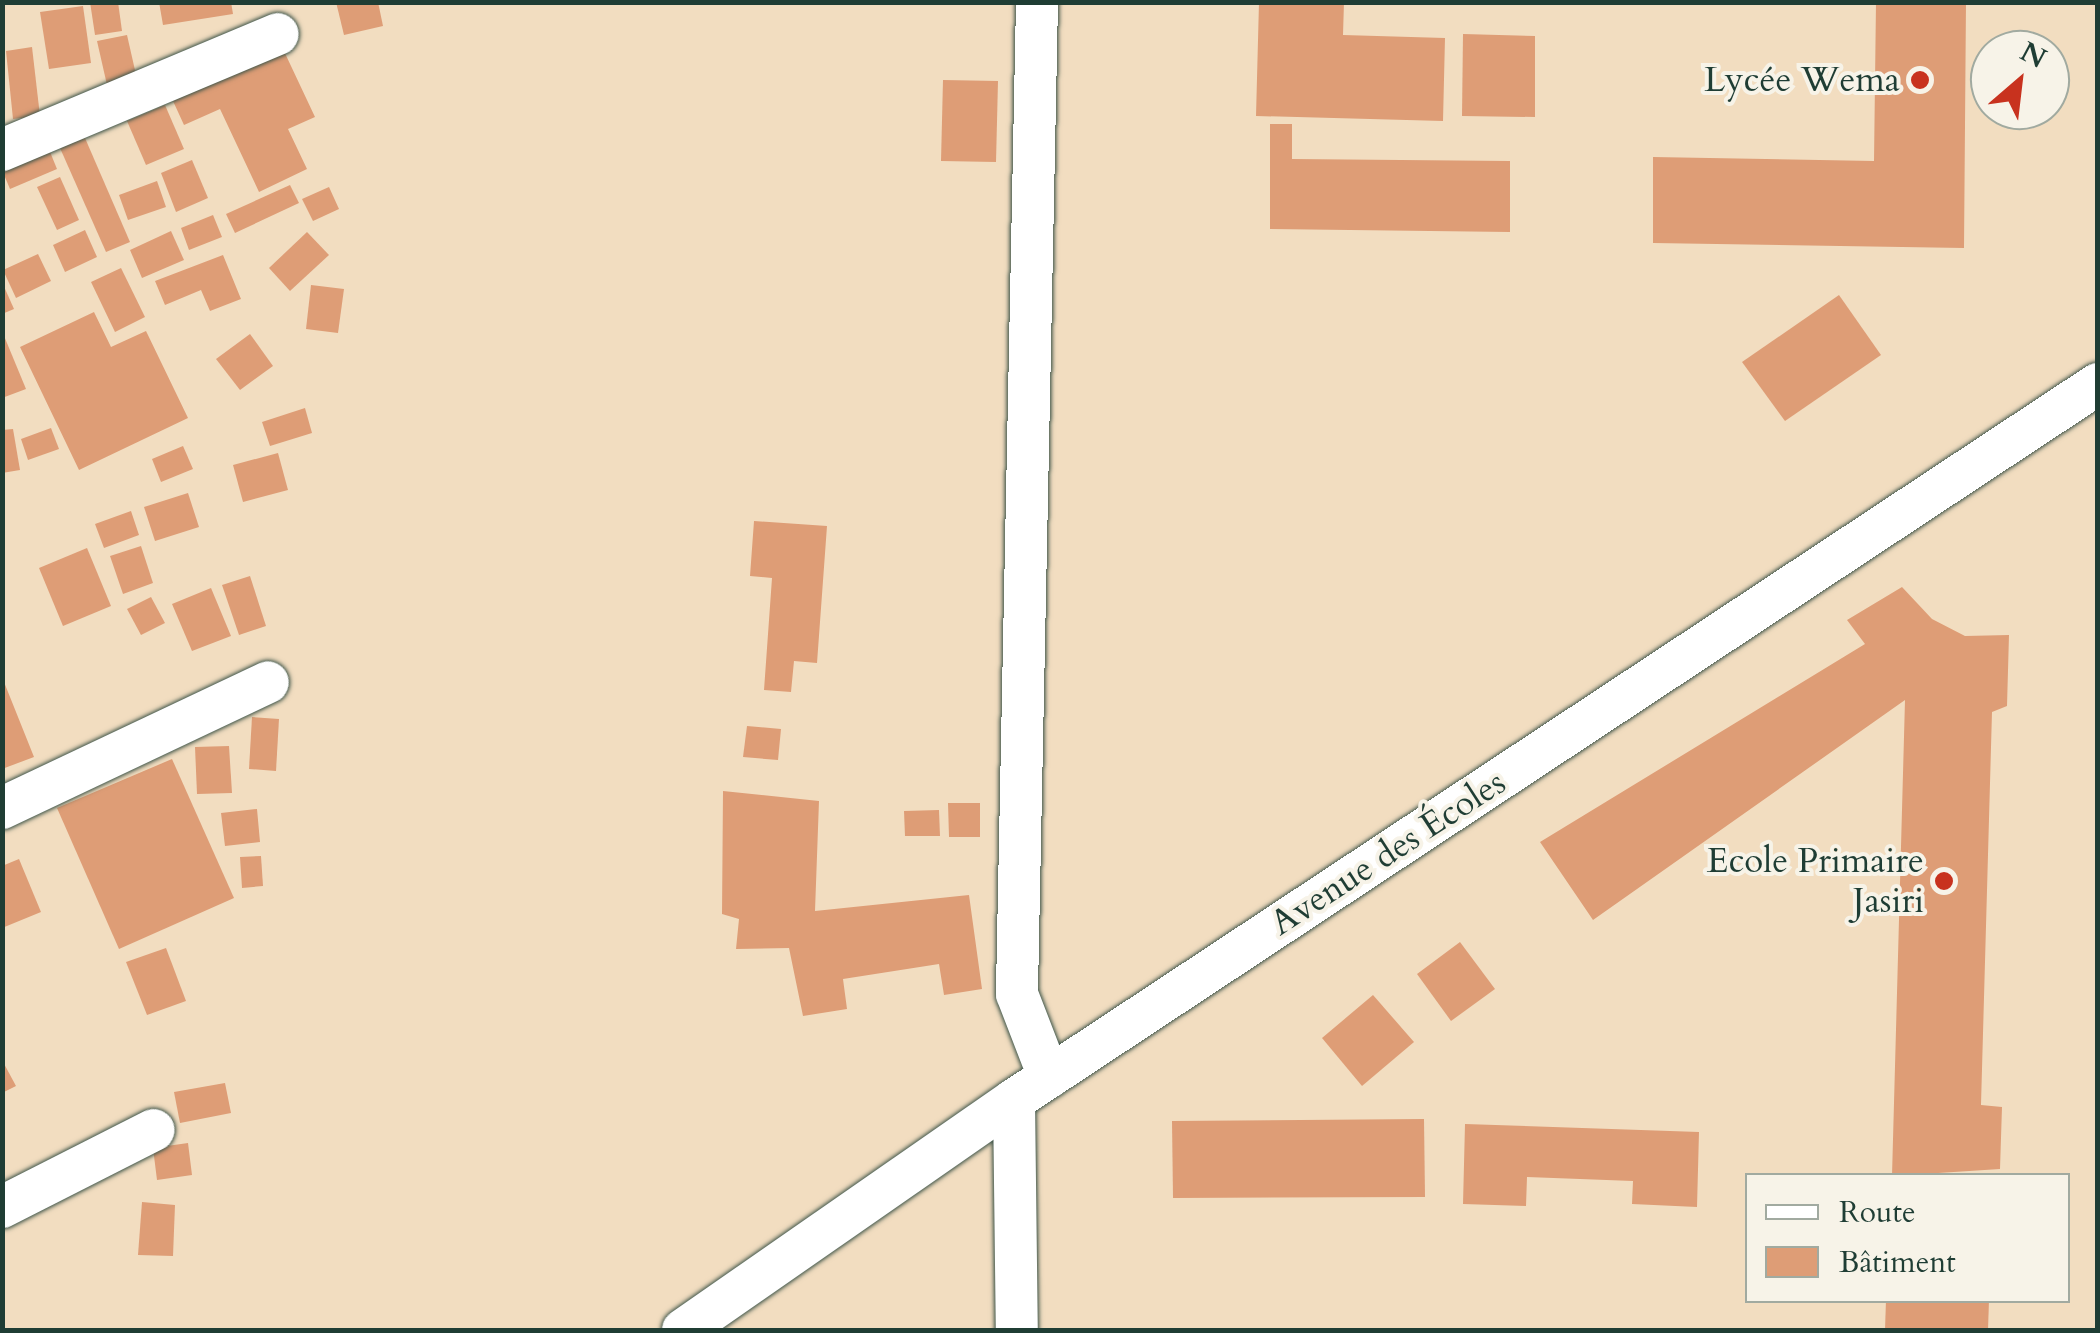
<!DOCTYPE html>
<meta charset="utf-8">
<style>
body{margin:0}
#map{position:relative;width:2100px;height:1333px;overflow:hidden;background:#f2ddc0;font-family:Cardo,serif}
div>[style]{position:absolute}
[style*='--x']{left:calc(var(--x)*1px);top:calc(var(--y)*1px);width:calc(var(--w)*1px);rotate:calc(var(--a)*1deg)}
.building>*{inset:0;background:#de9d76}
.roads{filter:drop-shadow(0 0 2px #3f5549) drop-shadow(0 0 2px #3f5549)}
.minor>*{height:42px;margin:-21px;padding:0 21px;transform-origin:21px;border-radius:21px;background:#fff}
.dots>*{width:28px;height:28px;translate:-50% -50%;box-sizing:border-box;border:5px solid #f7f3e8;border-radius:50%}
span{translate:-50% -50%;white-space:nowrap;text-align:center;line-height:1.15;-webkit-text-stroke:8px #f7f3e8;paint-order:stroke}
.poi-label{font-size:35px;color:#1f3d34}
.right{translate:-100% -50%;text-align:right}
.street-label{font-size:35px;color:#1f3d34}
.frame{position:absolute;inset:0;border:5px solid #1f3d34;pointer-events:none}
.legend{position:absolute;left:1745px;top:1173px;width:325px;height:130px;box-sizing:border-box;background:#f7f3e8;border:2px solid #a1aaa0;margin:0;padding:12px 18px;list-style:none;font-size:30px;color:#1f3d34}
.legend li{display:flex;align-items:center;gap:20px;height:50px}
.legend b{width:50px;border:2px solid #a1aaa0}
.north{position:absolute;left:1970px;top:30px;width:100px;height:100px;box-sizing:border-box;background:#f7f3e8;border:2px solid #a1aaa0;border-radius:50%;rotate:28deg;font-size:28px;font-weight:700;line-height:40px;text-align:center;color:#1f3d34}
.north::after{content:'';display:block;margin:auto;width:35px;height:45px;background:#c8321e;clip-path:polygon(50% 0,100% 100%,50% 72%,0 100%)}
</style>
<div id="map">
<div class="building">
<div style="clip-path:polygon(90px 2px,118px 2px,122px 31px,95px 35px)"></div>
<div style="clip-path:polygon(159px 2px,231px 2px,233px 14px,163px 25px)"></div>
<div style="clip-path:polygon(336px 2px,378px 2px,383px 26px,344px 35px)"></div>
<div style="clip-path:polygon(1259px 2px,1344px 2px,1343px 35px,1445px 38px,1443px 121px,1256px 116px)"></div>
<div style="clip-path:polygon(1876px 2px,1966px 2px,1964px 248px,1653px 243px,1653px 157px,1874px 161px)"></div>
<div style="clip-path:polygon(83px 6px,91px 63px,49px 69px,40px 12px)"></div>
<div style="clip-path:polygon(1463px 34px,1535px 36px,1535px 117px,1462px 116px)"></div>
<div style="clip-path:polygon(127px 35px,137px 79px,107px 85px,97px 41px)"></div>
<div style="clip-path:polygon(32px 47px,40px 116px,13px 119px,6px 51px)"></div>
<div style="clip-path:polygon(283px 49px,315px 117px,288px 129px,307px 169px,259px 192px,220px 109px,184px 125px,173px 101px)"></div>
<div style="clip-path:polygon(943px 80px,998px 81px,996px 162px,941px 161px)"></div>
<div style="clip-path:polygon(165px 105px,184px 149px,146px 165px,127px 121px)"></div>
<div style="clip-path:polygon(1270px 124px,1292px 124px,1292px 159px,1510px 161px,1510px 232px,1270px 229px)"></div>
<div style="clip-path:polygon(85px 138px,130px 242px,106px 252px,60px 148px)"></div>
<div style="clip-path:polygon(46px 142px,57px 169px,10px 189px,2px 170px)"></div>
<div style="clip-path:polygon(192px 160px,208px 198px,176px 212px,161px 173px)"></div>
<div style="clip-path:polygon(60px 177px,79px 220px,57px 230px,37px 187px)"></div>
<div style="clip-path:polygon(157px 181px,166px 207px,128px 220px,119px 195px)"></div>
<div style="clip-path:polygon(290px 185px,299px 203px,235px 233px,226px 214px)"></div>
<div style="clip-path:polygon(329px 187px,339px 209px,313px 221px,302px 199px)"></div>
<div style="clip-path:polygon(213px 215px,222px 237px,189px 250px,181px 228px)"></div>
<div style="clip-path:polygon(85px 230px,97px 257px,65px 272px,53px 245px)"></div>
<div style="clip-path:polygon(171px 231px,184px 260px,142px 278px,130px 250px)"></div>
<div style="clip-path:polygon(307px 232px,329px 255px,290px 291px,269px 268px)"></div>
<div style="clip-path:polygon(38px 254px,51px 281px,16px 298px,3px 270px)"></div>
<div style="clip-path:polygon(223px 255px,241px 299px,210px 311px,201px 290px,165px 305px,155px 281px)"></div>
<div style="clip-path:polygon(121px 268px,145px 317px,115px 332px,91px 282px)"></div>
<div style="clip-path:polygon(2px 282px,14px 309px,2px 314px)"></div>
<div style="clip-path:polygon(311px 285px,344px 289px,338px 333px,306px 329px)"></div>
<div style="clip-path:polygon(1839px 295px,1881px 355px,1785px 421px,1742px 362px)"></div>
<div style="clip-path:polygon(94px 312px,111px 347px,146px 331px,188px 418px,79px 470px,20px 347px)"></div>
<div style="clip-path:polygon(2px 331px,26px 389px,2px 398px)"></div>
<div style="clip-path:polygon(250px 334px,273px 366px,240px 390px,216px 359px)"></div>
<div style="clip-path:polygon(305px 408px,312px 433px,270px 446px,262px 422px)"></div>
<div style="clip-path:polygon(51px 428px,59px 449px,28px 460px,21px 439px)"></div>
<div style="clip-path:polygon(13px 429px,20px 470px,2px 473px,2px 430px)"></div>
<div style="clip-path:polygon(183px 446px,193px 469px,161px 482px,152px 459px)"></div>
<div style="clip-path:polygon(278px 453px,288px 490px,243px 502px,233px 465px)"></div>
<div style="clip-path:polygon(188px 493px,199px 527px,155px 541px,144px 507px)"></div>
<div style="clip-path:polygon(131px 511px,139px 535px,104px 548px,95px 524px)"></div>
<div style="clip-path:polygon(754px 521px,827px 526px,817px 663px,794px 661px,791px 692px,764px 690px,772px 578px,750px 576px)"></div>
<div style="clip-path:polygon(141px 546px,153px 583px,123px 594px,110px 556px)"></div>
<div style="clip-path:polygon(87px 548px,111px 606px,63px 626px,39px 568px)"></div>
<div style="clip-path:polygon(250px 576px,266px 626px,239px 635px,222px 585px)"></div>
<div style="clip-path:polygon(1902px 587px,1932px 619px,1965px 636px,2009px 635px,2007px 706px,1992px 712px,1981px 1105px,2002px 1107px,2000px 1169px,1892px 1176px,1905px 700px,1593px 920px,1540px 842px,1865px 644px,1847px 620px)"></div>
<div style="clip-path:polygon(211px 588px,231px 636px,192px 651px,172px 604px)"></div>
<div style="clip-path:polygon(151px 597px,165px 623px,141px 635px,127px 609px)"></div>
<div style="clip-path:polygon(2px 677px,34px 757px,2px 769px)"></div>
<div style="clip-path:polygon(252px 717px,279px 719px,276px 771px,249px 769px)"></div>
<div style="clip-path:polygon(747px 726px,781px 729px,778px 760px,743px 757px)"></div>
<div style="clip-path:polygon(229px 746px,232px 793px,197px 794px,195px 747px)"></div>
<div style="clip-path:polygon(172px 759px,234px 898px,119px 949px,57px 808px)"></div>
<div style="clip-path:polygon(723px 791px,819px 801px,815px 911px,969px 895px,982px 989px,944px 995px,939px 964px,843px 979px,847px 1009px,803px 1016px,789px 948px,736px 949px,739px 919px,722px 914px)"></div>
<div style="clip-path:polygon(948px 803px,980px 803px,980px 837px,949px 837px)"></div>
<div style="clip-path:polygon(257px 809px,260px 842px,225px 846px,221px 813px)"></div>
<div style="clip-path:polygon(939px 810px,940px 836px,905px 836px,904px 811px)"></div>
<div style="clip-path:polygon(261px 856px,263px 886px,242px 888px,240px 857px)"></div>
<div style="clip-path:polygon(19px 859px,41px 912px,2px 928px,2px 866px)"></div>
<div style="clip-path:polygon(1460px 942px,1495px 989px,1451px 1021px,1417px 974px)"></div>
<div style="clip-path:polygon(166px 948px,186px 1001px,147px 1015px,126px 962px)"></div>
<div style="clip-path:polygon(1373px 995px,1414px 1042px,1362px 1086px,1322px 1038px)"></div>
<div style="clip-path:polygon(2px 1060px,16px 1086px,2px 1093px)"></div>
<div style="clip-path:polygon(225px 1083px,231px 1113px,180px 1123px,174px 1092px)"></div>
<div style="clip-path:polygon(1424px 1119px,1425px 1197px,1173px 1198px,1172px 1121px)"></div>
<div style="clip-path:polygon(1465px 1124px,1699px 1132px,1697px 1207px,1632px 1204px,1633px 1181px,1527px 1177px,1526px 1206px,1463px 1204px)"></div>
<div style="clip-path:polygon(188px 1143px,192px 1175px,157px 1180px,153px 1148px)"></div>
<div style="clip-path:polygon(142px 1202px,175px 1205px,173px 1256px,138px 1255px)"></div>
<div style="clip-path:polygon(1886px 1300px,1989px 1300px,1988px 1330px,1885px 1330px)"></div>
</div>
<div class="roads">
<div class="minor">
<div style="--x:1037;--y:2;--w:992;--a:91.16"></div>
<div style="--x:1017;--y:994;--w:89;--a:68.9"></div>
<div style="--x:2;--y:150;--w:299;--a:-22.8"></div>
<div style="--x:2;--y:808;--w:294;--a:-25.3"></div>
<div style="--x:1014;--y:1100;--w:230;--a:89.3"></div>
<div style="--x:2;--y:1207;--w:170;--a:-26.9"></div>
<div style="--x:683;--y:1330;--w:403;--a:-34.8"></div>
<div style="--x:1014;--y:1100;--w:1299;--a:-33.45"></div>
</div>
</div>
<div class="dots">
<div style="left:1920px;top:80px;background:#c8321e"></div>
<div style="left:1944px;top:881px;background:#c8321e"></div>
</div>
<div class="poi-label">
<span class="right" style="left:1900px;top:80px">Lycée Wema</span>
<span class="right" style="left:1924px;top:881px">Ecole Primaire<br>Jasiri</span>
</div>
<div class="street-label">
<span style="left:1388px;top:853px;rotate:-33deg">Avenue des Écoles</span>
</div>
<div class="frame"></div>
<ul class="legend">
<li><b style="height:12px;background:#fff"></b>Route</li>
<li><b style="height:28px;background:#de9d76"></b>Bâtiment</li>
</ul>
<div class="north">N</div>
</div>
